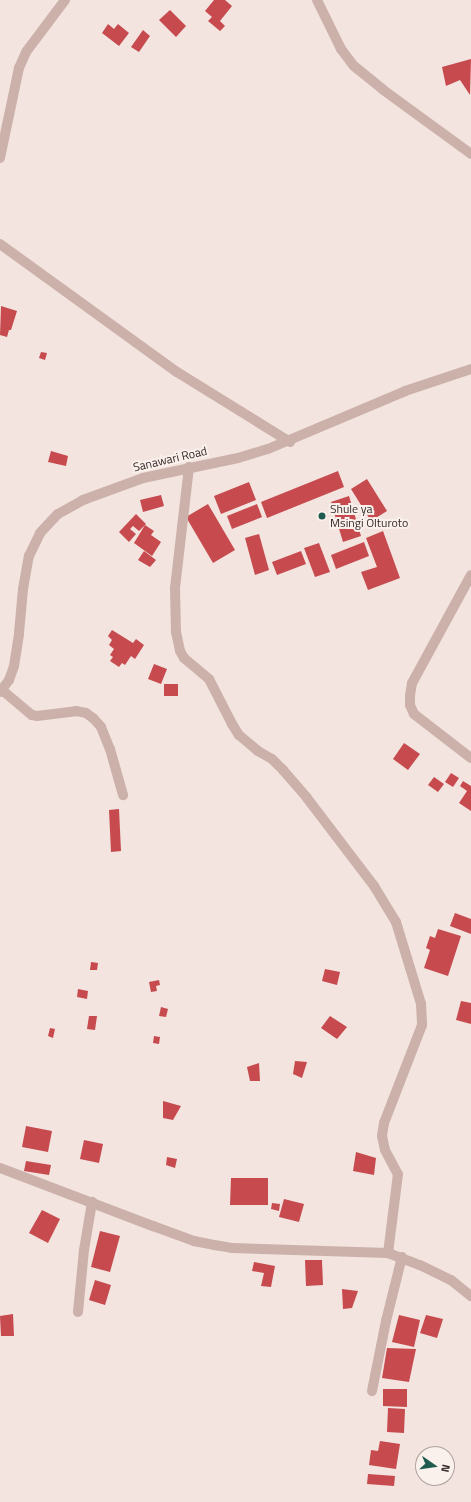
<!DOCTYPE html>
<style>
body{margin:0}
#map{position:relative;width:471px;height:1502px;overflow:hidden;background:#f3e4df;font-family:"Titillium Web",sans-serif}
div>[style]{position:absolute}
[style*='--x']{left:calc(var(--x)*1px);top:calc(var(--y)*1px);width:calc(var(--w)*1px);rotate:calc(var(--a)*1deg)}
.building>*{inset:0;background:#c64a4e}
.minor>*{height:10px;margin:-5px;padding:0 5px;transform-origin:5px;border-radius:5px;background:#ccb1ab}
.dots>*{width:11px;height:11px;translate:-50% -50%;box-sizing:border-box;border:2px solid #faf0ec;border-radius:50%}
span{translate:-50% -50%;white-space:nowrap;text-align:center;line-height:1.15;-webkit-text-stroke:4px #faf0ec;paint-order:stroke}
.street-label{font-size:12px;color:#392b2a}
.poi-label{font-size:12px;color:#392b2a}
.left{translate:0 -50%;text-align:left}
.north{position:absolute;left:415px;top:1446px;width:40px;height:40px;box-sizing:border-box;background:#faf0ec;border:1px solid #ada19e;border-radius:50%;rotate:103deg;font-size:11px;font-weight:700;line-height:16px;text-align:center;color:#392b2a}
.north::after{content:'';display:block;margin:auto;width:14px;height:18px;background:#1f5c4f;clip-path:polygon(50% 0,100% 100%,50% 72%,0 100%)}
</style>
<div id="map">
<div class="building">
<div style="clip-path:polygon(214px 0,225px 0,232px 6px,220px 21px,225px 26px,220px 31px,208px 21px,212px 17px,205px 11px)"></div>
<div style="clip-path:polygon(170px 10px,186px 26px,176px 37px,159px 20px)"></div>
<div style="clip-path:polygon(108px 24px,114px 29px,118px 24px,129px 33px,119px 46px,102px 33px)"></div>
<div style="clip-path:polygon(143px 30px,150px 36px,139px 52px,131px 47px)"></div>
<div style="clip-path:polygon(471px 59px,470px 95px,460px 80px,446px 86px,442px 67px)"></div>
<div style="clip-path:polygon(1px 306px,17px 311px,11px 330px,9px 330px,7px 337px,0 335px)"></div>
<div style="clip-path:polygon(41px 352px,47px 353px,45px 360px,39px 358px)"></div>
<div style="clip-path:polygon(51px 451px,68px 456px,66px 466px,48px 462px)"></div>
<div style="clip-path:polygon(338px 471px,344px 487px,267px 518px,261px 502px)"></div>
<div style="clip-path:polygon(367px 479px,387px 511px,371px 521px,351px 489px)"></div>
<div style="clip-path:polygon(249px 482px,256px 500px,221px 514px,214px 496px)"></div>
<div style="clip-path:polygon(161px 495px,164px 506px,143px 512px,140px 500px)"></div>
<div style="clip-path:polygon(349px 496px,361px 536px,343px 542px,331px 502px)"></div>
<div style="clip-path:polygon(208px 504px,235px 550px,213px 563px,186px 517px)"></div>
<div style="clip-path:polygon(257px 504px,262px 517px,232px 529px,227px 516px)"></div>
<div style="clip-path:polygon(136px 514px,146px 524px,139px 531px,133px 526px,130px 529px,136px 534px,129px 542px,119px 532px)"></div>
<div style="clip-path:polygon(145px 525px,154px 531px,151px 535px,161px 542px,152px 556px,134px 543px)"></div>
<div style="clip-path:polygon(383px 531px,400px 578px,368px 590px,361px 572px,377px 567px,366px 538px)"></div>
<div style="clip-path:polygon(259px 534px,269px 570px,255px 575px,245px 538px)"></div>
<div style="clip-path:polygon(364px 542px,369px 556px,336px 569px,331px 555px)"></div>
<div style="clip-path:polygon(319px 543px,330px 572px,315px 577px,304px 548px)"></div>
<div style="clip-path:polygon(144px 551px,156px 560px,150px 567px,138px 560px)"></div>
<div style="clip-path:polygon(301px 551px,306px 564px,277px 575px,272px 562px)"></div>
<div style="clip-path:polygon(112px 630px,133px 643px,136px 639px,144px 645px,135px 659px,131px 656px,125px 665px,122px 663px,119px 667px,110px 661px,113px 657px,110px 655px,114px 649px,109px 645px,112px 640px,108px 636px)"></div>
<div style="clip-path:polygon(154px 664px,167px 669px,161px 684px,148px 679px)"></div>
<div style="clip-path:polygon(164px 684px,178px 684px,178px 696px,164px 696px)"></div>
<div style="clip-path:polygon(404px 743px,420px 754px,408px 770px,393px 759px)"></div>
<div style="clip-path:polygon(451px 773px,459px 778px,453px 787px,445px 782px)"></div>
<div style="clip-path:polygon(434px 777px,444px 784px,438px 792px,428px 785px)"></div>
<div style="clip-path:polygon(463px 781px,471px 786px,471px 811px,459px 803px,467px 791px,460px 786px)"></div>
<div style="clip-path:polygon(119px 809px,121px 851px,111px 852px,109px 810px)"></div>
<div style="clip-path:polygon(455px 913px,471px 919px,471px 934px,450px 926px)"></div>
<div style="clip-path:polygon(438px 929px,461px 936px,448px 976px,424px 968px,430px 950px,426px 948px,430px 936px,435px 938px)"></div>
<div style="clip-path:polygon(91px 962px,98px 963px,97px 970px,90px 970px)"></div>
<div style="clip-path:polygon(325px 969px,340px 972px,337px 985px,322px 981px)"></div>
<div style="clip-path:polygon(159px 980px,160px 985px,156px 986px,157px 991px,151px 992px,149px 982px)"></div>
<div style="clip-path:polygon(78px 989px,88px 991px,87px 999px,77px 997px)"></div>
<div style="clip-path:polygon(461px 1001px,471px 1003px,471px 1024px,456px 1020px)"></div>
<div style="clip-path:polygon(161px 1007px,168px 1009px,166px 1017px,159px 1016px)"></div>
<div style="clip-path:polygon(89px 1016px,97px 1016px,95px 1030px,87px 1029px)"></div>
<div style="clip-path:polygon(330px 1016px,347px 1027px,337px 1039px,321px 1028px)"></div>
<div style="clip-path:polygon(50px 1028px,55px 1029px,53px 1038px,48px 1036px)"></div>
<div style="clip-path:polygon(154px 1036px,160px 1037px,159px 1044px,153px 1043px)"></div>
<div style="clip-path:polygon(295px 1061px,307px 1062px,302px 1078px,293px 1074px)"></div>
<div style="clip-path:polygon(259px 1063px,260px 1081px,250px 1081px,247px 1067px)"></div>
<div style="clip-path:polygon(163px 1101px,181px 1106px,173px 1120px,163px 1118px)"></div>
<div style="clip-path:polygon(26px 1126px,52px 1131px,48px 1152px,22px 1147px)"></div>
<div style="clip-path:polygon(84px 1140px,103px 1144px,99px 1163px,80px 1159px)"></div>
<div style="clip-path:polygon(356px 1152px,376px 1158px,374px 1175px,353px 1171px)"></div>
<div style="clip-path:polygon(167px 1157px,177px 1159px,175px 1168px,166px 1165px)"></div>
<div style="clip-path:polygon(26px 1161px,51px 1165px,49px 1175px,24px 1171px)"></div>
<div style="clip-path:polygon(231px 1178px,268px 1178px,268px 1205px,230px 1205px)"></div>
<div style="clip-path:polygon(284px 1199px,304px 1204px,299px 1222px,279px 1217px)"></div>
<div style="clip-path:polygon(272px 1203px,280px 1204px,279px 1211px,271px 1209px)"></div>
<div style="clip-path:polygon(42px 1210px,60px 1219px,48px 1243px,29px 1233px)"></div>
<div style="clip-path:polygon(100px 1231px,120px 1236px,110px 1272px,91px 1267px)"></div>
<div style="clip-path:polygon(305px 1260px,322px 1260px,323px 1285px,306px 1286px)"></div>
<div style="clip-path:polygon(254px 1262px,275px 1266px,271px 1287px,261px 1286px,264px 1273px,252px 1271px)"></div>
<div style="clip-path:polygon(95px 1280px,111px 1285px,105px 1305px,89px 1300px)"></div>
<div style="clip-path:polygon(342px 1289px,358px 1291px,352px 1308px,343px 1309px)"></div>
<div style="clip-path:polygon(13px 1314px,14px 1336px,1px 1336px,0 1316px)"></div>
<div style="clip-path:polygon(399px 1315px,420px 1320px,414px 1347px,392px 1342px)"></div>
<div style="clip-path:polygon(426px 1315px,443px 1319px,437px 1338px,420px 1333px)"></div>
<div style="clip-path:polygon(387px 1348px,416px 1349px,409px 1382px,382px 1378px)"></div>
<div style="clip-path:polygon(383px 1389px,407px 1389px,407px 1407px,383px 1406px)"></div>
<div style="clip-path:polygon(388px 1408px,405px 1409px,404px 1433px,387px 1432px)"></div>
<div style="clip-path:polygon(380px 1441px,400px 1444px,396px 1469px,369px 1465px,371px 1450px,378px 1451px)"></div>
<div style="clip-path:polygon(368px 1474px,395px 1476px,394px 1486px,367px 1484px)"></div>
</div>
<div class="minor">
<div style="--x:317;--y:0;--w:55;--a:63.9"></div>
<div style="--x:341;--y:49;--w:21;--a:53"></div>
<div style="--x:354;--y:66;--w:36;--a:39"></div>
<div style="--x:382;--y:89;--w:110;--a:36.1"></div>
<div style="--x:0;--y:158;--w:92;--a:-78.1"></div>
<div style="--x:19;--y:68;--w:17;--a:-66"></div>
<div style="--x:26;--y:52;--w:65;--a:-53.1"></div>
<div style="--x:0;--y:244;--w:218;--a:35.9"></div>
<div style="--x:177;--y:372;--w:133;--a:31.8"></div>
<div style="--x:189;--y:467;--w:122;--a:96.6"></div>
<div style="--x:175;--y:588;--w:44;--a:88.7"></div>
<div style="--x:176;--y:632;--w:19;--a:78"></div>
<div style="--x:180;--y:651;--w:8;--a:60"></div>
<div style="--x:184;--y:658;--w:33;--a:40"></div>
<div style="--x:209;--y:679;--w:51;--a:62.9"></div>
<div style="--x:232;--y:724;--w:13;--a:58"></div>
<div style="--x:239;--y:735;--w:25;--a:40"></div>
<div style="--x:258;--y:751;--w:16;--a:30"></div>
<div style="--x:272;--y:759;--w:16;--a:45"></div>
<div style="--x:283;--y:770;--w:37;--a:49"></div>
<div style="--x:307;--y:798;--w:111;--a:52.7"></div>
<div style="--x:374;--y:886;--w:42;--a:58.6"></div>
<div style="--x:396;--y:922;--w:86;--a:73"></div>
<div style="--x:421;--y:1004;--w:21;--a:87"></div>
<div style="--x:422;--y:1025;--w:105;--a:111.2"></div>
<div style="--x:384;--y:1123;--w:13;--a:99"></div>
<div style="--x:382;--y:1136;--w:14;--a:78"></div>
<div style="--x:385;--y:1150;--w:27;--a:62"></div>
<div style="--x:398;--y:1174;--w:80;--a:97.2"></div>
<div style="--x:471;--y:575;--w:123;--a:118.6"></div>
<div style="--x:412;--y:683;--w:13;--a:99"></div>
<div style="--x:410;--y:696;--w:9;--a:90"></div>
<div style="--x:410;--y:705;--w:10;--a:66"></div>
<div style="--x:414;--y:714;--w:72;--a:37.7"></div>
<div style="--x:2;--y:690;--w:39;--a:40"></div>
<div style="--x:32;--y:715;--w:5;--a:11"></div>
<div style="--x:37;--y:716;--w:39;--a:-7"></div>
<div style="--x:76;--y:711;--w:10;--a:11"></div>
<div style="--x:86;--y:713;--w:9;--a:36"></div>
<div style="--x:93;--y:718;--w:12;--a:48"></div>
<div style="--x:101;--y:727;--w:24;--a:68"></div>
<div style="--x:110;--y:749;--w:48;--a:74.2"></div>
<div style="--x:0;--y:692;--w:15;--a:-53"></div>
<div style="--x:9;--y:680;--w:15;--a:-70"></div>
<div style="--x:14;--y:666;--w:33;--a:-81"></div>
<div style="--x:19;--y:633;--w:44;--a:-84.8"></div>
<div style="--x:23;--y:589;--w:34;--a:-80"></div>
<div style="--x:29;--y:556;--w:25;--a:-64"></div>
<div style="--x:40;--y:533;--w:26;--a:-47"></div>
<div style="--x:58;--y:514;--w:29;--a:-29"></div>
<div style="--x:83;--y:500;--w:64;--a:-20.1"></div>
<div style="--x:143;--y:478;--w:97;--a:-11.9"></div>
<div style="--x:238;--y:458;--w:31;--a:-17"></div>
<div style="--x:268;--y:449;--w:149;--a:-22.9"></div>
<div style="--x:405;--y:391;--w:70;--a:-18.4"></div>
<div style="--x:0;--y:1168;--w:164;--a:20.8"></div>
<div style="--x:153;--y:1226;--w:44;--a:20.1"></div>
<div style="--x:194;--y:1241;--w:20;--a:11"></div>
<div style="--x:214;--y:1245;--w:18;--a:9"></div>
<div style="--x:232;--y:1248;--w:156;--a:1.8"></div>
<div style="--x:388;--y:1253;--w:34;--a:21"></div>
<div style="--x:420;--y:1265;--w:34;--a:26"></div>
<div style="--x:451;--y:1280;--w:26;--a:39"></div>
<div style="--x:78;--y:1312;--w:62;--a:-84.5"></div>
<div style="--x:84;--y:1250;--w:49;--a:-80.5"></div>
<div style="--x:372;--y:1391;--w:71;--a:-78.7"></div>
<div style="--x:386;--y:1321;--w:66;--a:-76"></div>
</div>
<div class="dots">
<div style="left:322px;top:516px;background:#1f5c4f"></div>
</div>
<div class="street-label">
<span style="left:170px;top:459px;rotate:-13deg">Sanawari Road</span>
</div>
<div class="poi-label">
<span class="left" style="left:330px;top:516px">Shule ya<br>Msingi Olturoto</span>
</div>
<div class="north">N</div>
</div>
